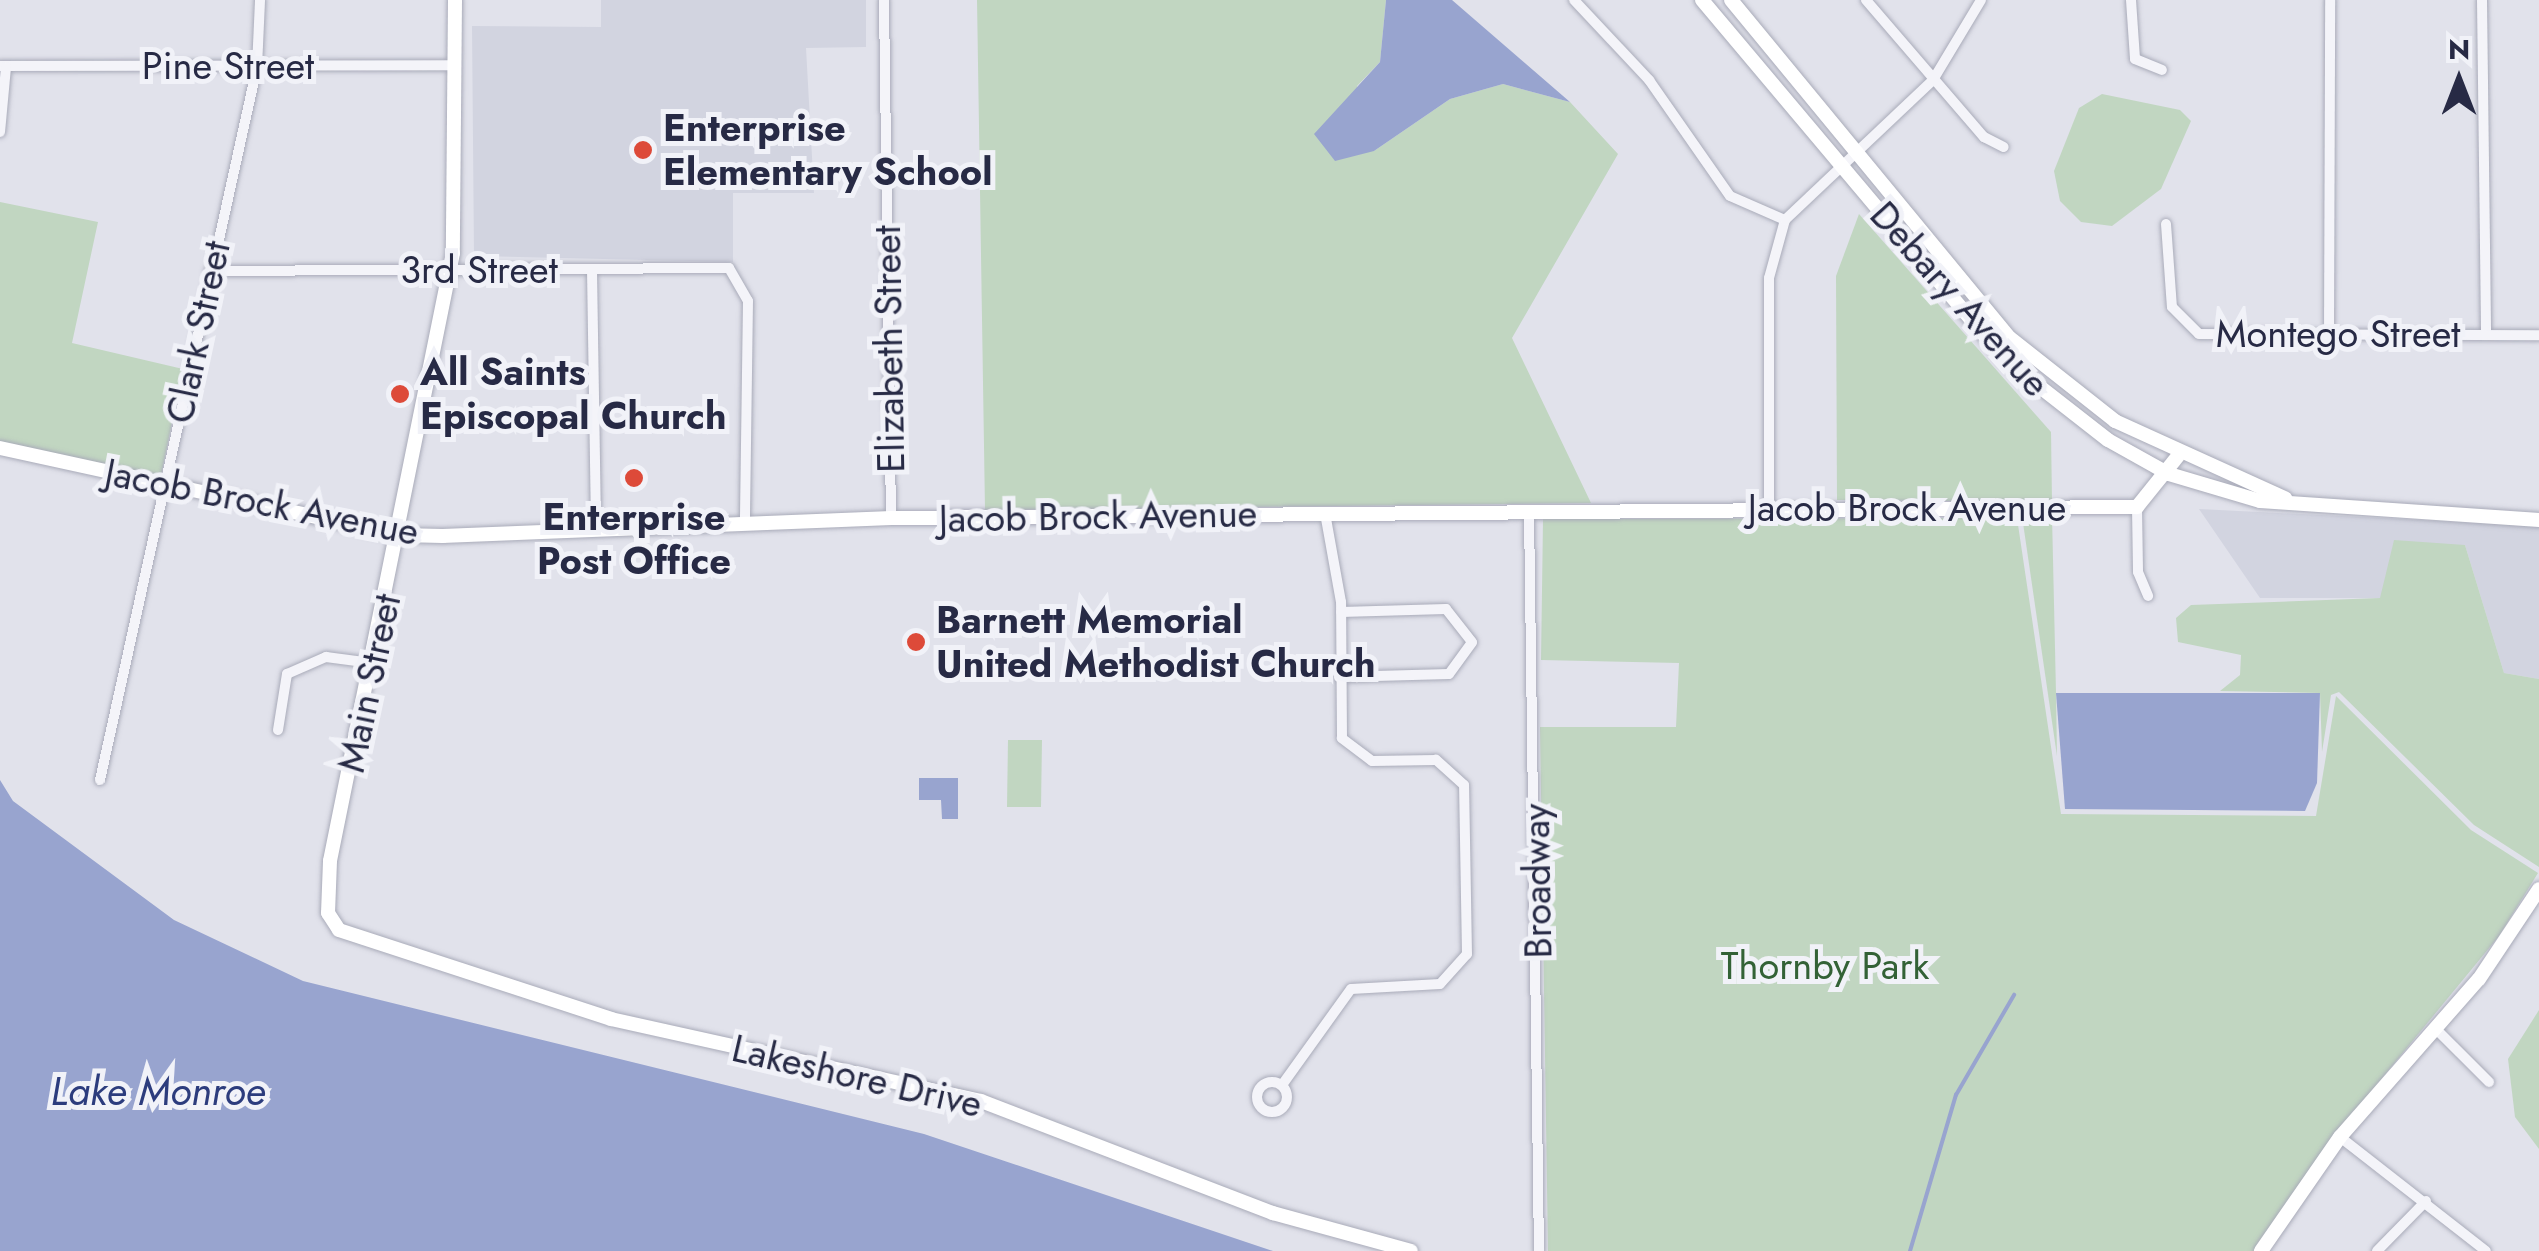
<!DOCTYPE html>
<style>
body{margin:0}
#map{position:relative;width:2539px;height:1251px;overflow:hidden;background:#e1e2eb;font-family:Jost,sans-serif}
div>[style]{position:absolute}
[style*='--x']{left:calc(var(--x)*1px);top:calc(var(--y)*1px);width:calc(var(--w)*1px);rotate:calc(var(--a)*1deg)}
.built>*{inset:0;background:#d2d4e0}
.green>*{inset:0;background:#c1d6c1}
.water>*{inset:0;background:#98a4cf}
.stream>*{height:4px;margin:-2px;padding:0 2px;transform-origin:2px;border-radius:2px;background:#98a4cf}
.roads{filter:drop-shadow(0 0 2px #a9abb9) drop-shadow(0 0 2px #a9abb9)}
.street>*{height:10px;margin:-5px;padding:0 5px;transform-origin:5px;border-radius:5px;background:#f4f4f9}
.street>.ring{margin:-5px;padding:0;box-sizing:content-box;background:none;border:10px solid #f4f4f9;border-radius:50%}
.secondary>*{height:14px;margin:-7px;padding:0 7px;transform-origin:7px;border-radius:7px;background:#fff}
.dots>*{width:28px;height:28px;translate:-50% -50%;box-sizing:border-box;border:5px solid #f1f2f8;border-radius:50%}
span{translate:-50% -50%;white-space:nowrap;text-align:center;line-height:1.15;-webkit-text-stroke:10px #f1f2f8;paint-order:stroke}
.street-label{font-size:38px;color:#272a45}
.poi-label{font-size:38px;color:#272a45;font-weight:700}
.left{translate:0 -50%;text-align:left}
.park-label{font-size:38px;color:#336236}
.water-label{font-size:40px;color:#2c3c7d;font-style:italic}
.north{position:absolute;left:2409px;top:30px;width:100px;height:100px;-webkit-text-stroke:8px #f1f2f8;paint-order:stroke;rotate:0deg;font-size:28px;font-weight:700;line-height:40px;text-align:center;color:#272a45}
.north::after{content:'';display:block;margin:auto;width:35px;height:45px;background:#272a45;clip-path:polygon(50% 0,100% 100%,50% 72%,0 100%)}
</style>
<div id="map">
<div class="built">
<div style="clip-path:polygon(601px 0,866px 0,866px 47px,806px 48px,814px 193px,733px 193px,733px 262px,474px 256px,472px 26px,601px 27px)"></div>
<div style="clip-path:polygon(2199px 509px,2539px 526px,2539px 679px,2504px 673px,2465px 545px,2381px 598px,2260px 598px)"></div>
</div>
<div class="green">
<div style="clip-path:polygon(977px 0,1386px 0,1380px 62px,1357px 86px,1374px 151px,1450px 99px,1503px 84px,1570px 102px,1618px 154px,1512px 338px,1591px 503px,985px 510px)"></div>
<div style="clip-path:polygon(2102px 94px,2180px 110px,2191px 121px,2161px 189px,2112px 226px,2081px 222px,2060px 201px,2054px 171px,2079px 108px)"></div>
<div style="clip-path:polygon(0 202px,98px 222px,72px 343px,183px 369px,161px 476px,0 442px)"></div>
<div style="clip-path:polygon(1859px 214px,2051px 432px,2052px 502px,1837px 500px,1836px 276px)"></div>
<div style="clip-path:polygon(2052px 515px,2056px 693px,2057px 756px,2022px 516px)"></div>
<div style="clip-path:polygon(2017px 518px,2061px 814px,2316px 816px,2336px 696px,2471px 830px,2538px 873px,2499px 936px,2336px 1134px,2261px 1251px,1548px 1251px,1540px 727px,1676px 727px,1679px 663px,1541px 660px,1543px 519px)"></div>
<div style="clip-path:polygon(2394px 540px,2465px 545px,2504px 673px,2539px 679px,2539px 867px,2474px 825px,2339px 692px,2331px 695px,2322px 752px,2320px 693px,2220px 691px,2240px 675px,2241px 655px,2178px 642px,2176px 618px,2191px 605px,2380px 598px)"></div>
<div style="clip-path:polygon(1008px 740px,1042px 740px,1041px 807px,1007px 807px)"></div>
<div style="clip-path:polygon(2539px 1010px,2539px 1149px,2515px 1117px,2508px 1059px)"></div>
</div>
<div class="water">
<div style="clip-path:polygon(1386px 0,1452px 0,1570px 102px,1503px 84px,1450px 99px,1374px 151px,1335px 161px,1314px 134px,1380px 62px)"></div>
<div style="clip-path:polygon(2056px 693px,2320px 693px,2317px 783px,2305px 811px,2065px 809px)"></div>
<div style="clip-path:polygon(919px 778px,958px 778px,958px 819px,942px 819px,941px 800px,919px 800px)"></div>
<div style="clip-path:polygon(0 780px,13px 801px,174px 920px,303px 981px,924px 1134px,1273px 1251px,0 1251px)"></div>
</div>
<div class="stream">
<div style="--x:1910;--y:1251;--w:163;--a:-73.6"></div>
<div style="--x:1956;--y:1095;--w:116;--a:-59.9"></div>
</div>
<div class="roads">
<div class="street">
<div style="--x:884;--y:0;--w:518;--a:89.23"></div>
<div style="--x:1574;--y:0;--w:110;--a:46.8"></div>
<div style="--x:1649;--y:80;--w:141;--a:55.1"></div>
<div style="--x:1730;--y:196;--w:60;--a:23.6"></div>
<div style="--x:1866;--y:0;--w:181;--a:49.3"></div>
<div style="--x:1984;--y:137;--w:22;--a:27"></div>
<div style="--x:2131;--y:0;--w:59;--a:86.1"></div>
<div style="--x:2135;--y:59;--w:29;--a:22"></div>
<div style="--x:2482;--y:0;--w:335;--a:89.3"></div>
<div style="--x:0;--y:66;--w:455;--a:-0.1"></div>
<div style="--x:0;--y:132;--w:65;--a:-84.7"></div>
<div style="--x:2166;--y:224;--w:83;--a:85.9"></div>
<div style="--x:2172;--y:307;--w:38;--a:45"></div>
<div style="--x:2199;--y:334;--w:340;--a:0.2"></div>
<div style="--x:592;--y:270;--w:257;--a:89.1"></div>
<div style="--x:210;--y:271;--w:519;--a:-0.33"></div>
<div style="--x:729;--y:268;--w:38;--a:60"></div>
<div style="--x:748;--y:301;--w:221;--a:90.8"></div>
<div style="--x:2329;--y:337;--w:337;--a:-89.8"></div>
<div style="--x:1769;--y:507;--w:229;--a:-90"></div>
<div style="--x:1769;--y:278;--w:60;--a:-74.6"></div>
<div style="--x:1785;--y:220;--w:204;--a:-43.4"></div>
<div style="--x:1933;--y:80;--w:93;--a:-59"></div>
<div style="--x:2137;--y:507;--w:65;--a:89.1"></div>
<div style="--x:2138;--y:572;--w:26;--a:67"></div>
<div style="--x:1529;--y:510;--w:741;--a:89.23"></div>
<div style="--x:1339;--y:677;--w:110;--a:-1.6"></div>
<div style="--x:1449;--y:674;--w:39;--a:-54"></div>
<div style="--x:1472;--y:642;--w:42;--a:-128.2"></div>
<div style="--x:1446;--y:609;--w:105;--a:178.4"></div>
<div style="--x:278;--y:730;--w:57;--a:-80.9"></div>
<div style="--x:287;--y:674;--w:43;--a:-23.6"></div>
<div style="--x:326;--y:657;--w:46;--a:7.4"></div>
<div style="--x:100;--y:780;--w:730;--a:-77.58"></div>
<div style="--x:257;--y:67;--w:67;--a:-87.4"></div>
<div style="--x:2436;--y:1029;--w:75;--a:45"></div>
<div class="ring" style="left:1257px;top:1082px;width:20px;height:20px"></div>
<div style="--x:1282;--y:1085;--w:118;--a:-54.3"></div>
<div style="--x:1351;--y:989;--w:89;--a:-3.2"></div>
<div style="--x:1440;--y:984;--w:40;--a:-48"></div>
<div style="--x:1467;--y:954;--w:169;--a:-91"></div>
<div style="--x:1464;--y:785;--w:38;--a:-138"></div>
<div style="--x:1436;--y:760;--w:64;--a:179.1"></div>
<div style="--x:1372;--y:761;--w:38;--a:-143"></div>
<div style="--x:1342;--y:738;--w:136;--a:-90.4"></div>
<div style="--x:1341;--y:602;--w:90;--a:-100.2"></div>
<div style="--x:2340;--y:1137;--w:185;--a:38"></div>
<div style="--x:2377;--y:1251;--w:70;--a:-45.6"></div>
</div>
<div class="secondary">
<div style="--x:455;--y:0;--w:253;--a:90.5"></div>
<div style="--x:453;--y:253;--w:620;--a:101.44"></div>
<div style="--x:330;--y:861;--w:52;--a:92.2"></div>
<div style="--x:328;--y:913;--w:20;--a:57"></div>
<div style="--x:339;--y:930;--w:286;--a:18.1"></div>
<div style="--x:611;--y:1019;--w:379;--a:12.5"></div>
<div style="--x:981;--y:1101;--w:313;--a:21"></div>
<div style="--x:1273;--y:1213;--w:143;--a:15.4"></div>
<div style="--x:1702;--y:0;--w:468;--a:49.9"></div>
<div style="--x:2003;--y:358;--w:133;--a:38"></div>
<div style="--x:2108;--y:440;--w:70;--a:29.1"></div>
<div style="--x:2169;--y:474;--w:95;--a:16.5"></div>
<div style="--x:2260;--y:501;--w:280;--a:3.9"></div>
<div style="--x:1731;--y:0;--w:438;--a:50.5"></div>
<div style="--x:2010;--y:338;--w:134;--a:38.3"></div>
<div style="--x:2115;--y:421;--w:187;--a:24.4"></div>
<div style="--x:0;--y:448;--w:409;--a:12.3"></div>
<div style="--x:400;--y:535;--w:43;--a:1.3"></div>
<div style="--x:443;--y:536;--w:448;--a:-2.3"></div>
<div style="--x:891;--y:518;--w:1246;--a:-0.51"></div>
<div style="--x:2137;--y:507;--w:65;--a:-51.2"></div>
<div style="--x:2261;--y:1251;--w:139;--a:-55.3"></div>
<div style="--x:2340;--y:1137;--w:210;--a:-48.7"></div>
<div style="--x:2479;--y:979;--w:108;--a:-56.3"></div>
</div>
</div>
<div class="dots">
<div style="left:643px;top:150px;background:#dd4a39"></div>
<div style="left:400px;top:394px;background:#dd4a39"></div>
<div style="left:634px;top:478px;background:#dd4a39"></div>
<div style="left:916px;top:642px;background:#dd4a39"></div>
</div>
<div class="street-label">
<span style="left:228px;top:66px">Pine Street</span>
<span style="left:479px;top:270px">3rd Street</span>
<span style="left:1960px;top:299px;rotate:48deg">Debary Avenue</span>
<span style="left:198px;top:332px;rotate:-78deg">Clark Street</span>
<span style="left:2338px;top:334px">Montego Street</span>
<span style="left:889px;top:349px;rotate:-91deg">Elizabeth Street</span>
<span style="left:262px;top:502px;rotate:11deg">Jacob Brock Avenue</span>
<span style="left:1907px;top:508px">Jacob Brock Avenue</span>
<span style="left:1098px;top:516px;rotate:-1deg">Jacob Brock Avenue</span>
<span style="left:369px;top:683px;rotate:-78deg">Main Street</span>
<span style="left:1537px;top:881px;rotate:-91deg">Broadway</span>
<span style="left:857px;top:1076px;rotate:13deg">Lakeshore Drive</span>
</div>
<div class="poi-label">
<span class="left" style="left:663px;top:150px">Enterprise<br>Elementary School</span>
<span class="left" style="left:420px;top:394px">All Saints<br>Episcopal Church</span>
<span style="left:634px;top:539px">Enterprise<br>Post Office</span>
<span class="left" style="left:936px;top:642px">Barnett Memorial<br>United Methodist Church</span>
</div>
<div class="park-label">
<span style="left:1825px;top:966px">Thornby Park</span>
</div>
<div class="water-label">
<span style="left:158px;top:1091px">Lake Monroe</span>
</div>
<div class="north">N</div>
</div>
